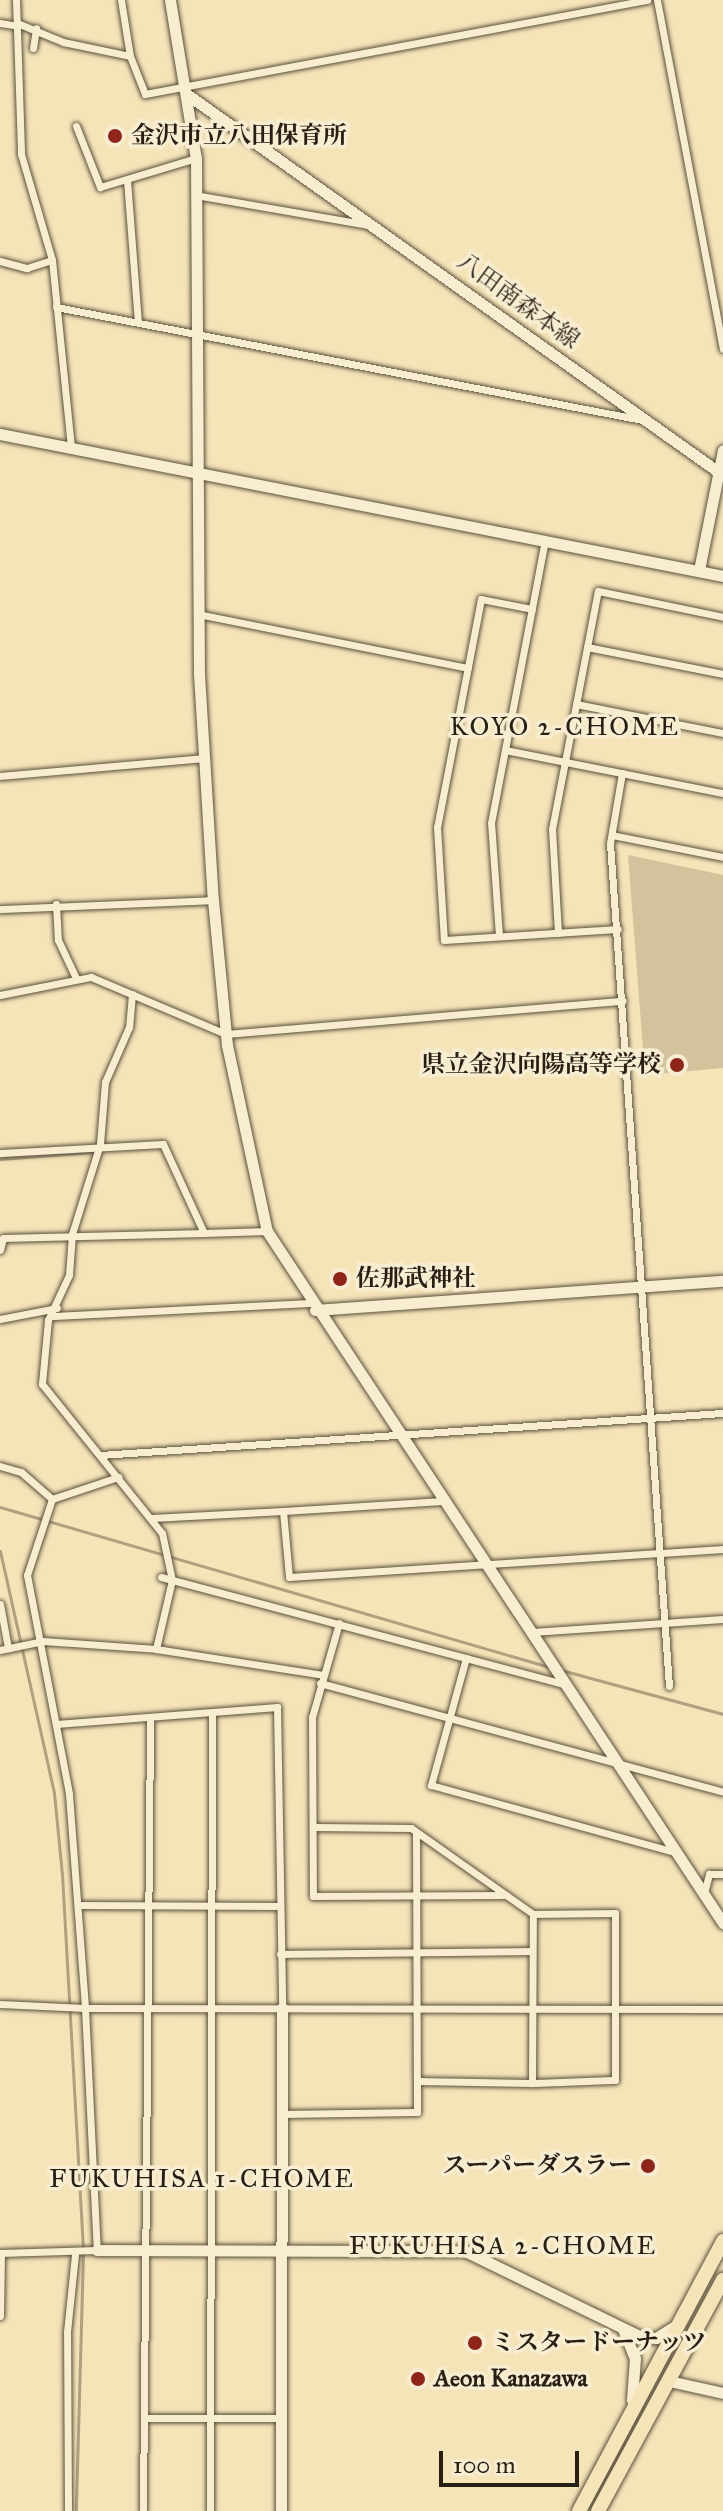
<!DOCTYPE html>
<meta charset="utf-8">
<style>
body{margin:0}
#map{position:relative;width:723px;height:2511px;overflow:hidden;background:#f5e4b8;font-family:"IM FELL Great Primer","Noto Serif JP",serif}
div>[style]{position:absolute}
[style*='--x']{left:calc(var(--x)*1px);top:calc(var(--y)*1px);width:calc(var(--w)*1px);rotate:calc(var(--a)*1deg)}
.green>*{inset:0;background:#d2c39c}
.stream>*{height:3px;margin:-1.5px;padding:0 1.5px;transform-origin:1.5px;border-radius:1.5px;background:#afa180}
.roads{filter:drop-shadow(0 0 2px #5a503d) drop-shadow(0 0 2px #5a503d)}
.street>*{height:7px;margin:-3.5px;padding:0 3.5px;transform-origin:3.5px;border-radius:3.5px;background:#f8edd1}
.secondary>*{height:11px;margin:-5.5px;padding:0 5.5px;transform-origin:5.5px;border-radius:5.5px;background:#f8edd1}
.highway>*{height:14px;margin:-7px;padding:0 7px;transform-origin:7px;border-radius:7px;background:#f5e4b8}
.dots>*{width:22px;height:22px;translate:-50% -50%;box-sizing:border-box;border:4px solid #f8edd1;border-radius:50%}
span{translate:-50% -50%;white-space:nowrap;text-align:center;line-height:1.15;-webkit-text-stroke:7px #f8edd1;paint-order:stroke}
.poi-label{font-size:24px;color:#271f14;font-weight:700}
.left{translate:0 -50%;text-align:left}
.right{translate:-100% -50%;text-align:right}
.street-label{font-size:24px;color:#271f14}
.neighbourhood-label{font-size:26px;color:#271f14;letter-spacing:2px}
.scale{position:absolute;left:439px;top:2451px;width:140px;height:36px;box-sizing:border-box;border:4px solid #271f14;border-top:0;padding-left:10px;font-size:24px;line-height:28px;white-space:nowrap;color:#271f14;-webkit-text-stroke:6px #f8edd1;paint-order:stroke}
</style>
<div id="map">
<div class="green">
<div style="clip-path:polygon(628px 855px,723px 875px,723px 1068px,645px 1075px)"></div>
</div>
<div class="stream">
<div style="--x:0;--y:1159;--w:92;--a:-4.4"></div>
<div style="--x:0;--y:1507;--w:572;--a:16.25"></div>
<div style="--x:0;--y:1551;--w:248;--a:77.4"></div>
<div style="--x:54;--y:1793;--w:81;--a:84.4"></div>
<div style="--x:62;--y:1874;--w:381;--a:86.8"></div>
<div style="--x:83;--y:2254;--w:257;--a:91.6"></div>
<div style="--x:561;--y:1670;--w:168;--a:15.2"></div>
</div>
<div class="roads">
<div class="street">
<div style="--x:16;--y:0;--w:154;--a:88.1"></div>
<div style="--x:21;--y:154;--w:110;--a:73.7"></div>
<div style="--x:52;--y:260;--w:189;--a:84.2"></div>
<div style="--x:121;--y:0;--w:57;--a:80.9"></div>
<div style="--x:657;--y:0;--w:355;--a:79.3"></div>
<div style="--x:0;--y:23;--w:12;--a:9"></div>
<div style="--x:17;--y:23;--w:50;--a:22.4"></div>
<div style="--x:63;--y:42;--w:68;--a:11.8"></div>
<div style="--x:130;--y:56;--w:41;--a:68.5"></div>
<div style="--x:145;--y:94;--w:511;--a:-10.61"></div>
<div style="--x:33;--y:48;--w:20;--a:-81"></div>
<div style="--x:76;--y:126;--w:66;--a:68.5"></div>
<div style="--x:100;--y:187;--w:100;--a:-16.8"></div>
<div style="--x:127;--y:180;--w:142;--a:85.6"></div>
<div style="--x:195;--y:195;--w:177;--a:9.8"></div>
<div style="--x:0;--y:261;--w:28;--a:15"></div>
<div style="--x:27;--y:268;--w:26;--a:-18"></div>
<div style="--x:56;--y:307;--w:597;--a:10.91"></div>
<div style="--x:532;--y:609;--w:52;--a:-168.9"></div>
<div style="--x:481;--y:599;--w:232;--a:100.9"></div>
<div style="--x:437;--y:827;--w:113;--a:86.5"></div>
<div style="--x:444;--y:940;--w:174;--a:-3.6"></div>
<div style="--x:198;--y:614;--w:275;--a:11.3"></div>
<div style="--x:587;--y:647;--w:139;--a:11.2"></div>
<div style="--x:576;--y:704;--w:150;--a:11.2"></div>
<div style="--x:505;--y:750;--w:222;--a:11.2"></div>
<div style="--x:622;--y:773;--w:71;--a:99.7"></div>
<div style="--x:610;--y:843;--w:845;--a:86"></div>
<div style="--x:0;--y:776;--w:205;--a:-5"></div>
<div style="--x:612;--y:835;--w:113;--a:11.2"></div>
<div style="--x:56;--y:904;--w:36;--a:87"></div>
<div style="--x:58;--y:940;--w:42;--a:64.7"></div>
<div style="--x:0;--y:909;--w:213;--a:-2.4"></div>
<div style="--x:558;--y:933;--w:104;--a:-93.3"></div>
<div style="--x:552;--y:829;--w:242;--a:-79.1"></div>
<div style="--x:598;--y:591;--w:128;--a:11.7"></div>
<div style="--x:499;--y:936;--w:113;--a:-94"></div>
<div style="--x:491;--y:823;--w:288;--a:-79.2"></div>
<div style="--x:132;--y:994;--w:33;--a:95"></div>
<div style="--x:129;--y:1027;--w:60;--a:113.6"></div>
<div style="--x:105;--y:1082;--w:62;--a:94.6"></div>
<div style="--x:100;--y:1144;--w:94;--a:107.3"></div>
<div style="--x:72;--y:1234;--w:41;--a:94.2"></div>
<div style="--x:69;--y:1275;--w:50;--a:115"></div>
<div style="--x:48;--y:1320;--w:64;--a:95.4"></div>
<div style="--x:42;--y:1384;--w:191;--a:51.2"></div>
<div style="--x:162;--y:1533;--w:48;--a:78"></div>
<div style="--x:172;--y:1580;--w:71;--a:103.1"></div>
<div style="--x:0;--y:995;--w:93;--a:-11.2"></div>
<div style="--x:91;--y:977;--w:147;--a:22.9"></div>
<div style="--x:226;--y:1034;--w:398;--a:-4.8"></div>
<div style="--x:0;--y:1153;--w:163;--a:-3.2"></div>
<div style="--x:163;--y:1144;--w:98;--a:65.3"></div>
<div style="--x:204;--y:1233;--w:63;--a:-1.8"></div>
<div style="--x:0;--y:1250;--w:12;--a:-76"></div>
<div style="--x:3;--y:1238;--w:201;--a:-1.4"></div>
<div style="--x:54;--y:1316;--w:256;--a:-2.9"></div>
<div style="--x:0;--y:1319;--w:58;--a:-10.9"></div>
<div style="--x:100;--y:1455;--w:624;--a:-3.86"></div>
<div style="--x:0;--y:1466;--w:22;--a:16"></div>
<div style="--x:21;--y:1472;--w:41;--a:41.1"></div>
<div style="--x:52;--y:1499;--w:80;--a:108.2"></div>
<div style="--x:27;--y:1575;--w:223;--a:79.1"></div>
<div style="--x:69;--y:1794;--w:215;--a:85.7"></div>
<div style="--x:85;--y:2008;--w:638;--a:0.09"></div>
<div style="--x:52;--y:1499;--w:70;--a:-18.4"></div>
<div style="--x:442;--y:1501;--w:159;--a:176.4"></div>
<div style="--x:283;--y:1511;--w:66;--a:84.8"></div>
<div style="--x:289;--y:1577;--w:435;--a:-3.7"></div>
<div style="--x:152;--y:1518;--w:131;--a:-3.1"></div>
<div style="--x:161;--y:1577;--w:416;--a:14.9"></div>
<div style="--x:0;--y:1604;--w:45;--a:79.7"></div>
<div style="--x:339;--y:1623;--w:98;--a:106"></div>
<div style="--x:312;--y:1717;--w:179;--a:89.7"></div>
<div style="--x:313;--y:1896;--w:193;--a:-0.3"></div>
<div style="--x:532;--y:1632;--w:191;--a:-3.9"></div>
<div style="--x:0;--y:1650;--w:44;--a:-11.8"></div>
<div style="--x:43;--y:1641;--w:113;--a:4"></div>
<div style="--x:156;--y:1649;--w:169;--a:8.8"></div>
<div style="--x:466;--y:1658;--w:132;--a:105.4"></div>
<div style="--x:431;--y:1785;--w:253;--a:15.4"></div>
<div style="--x:320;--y:1683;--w:417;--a:15.1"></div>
<div style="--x:56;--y:1724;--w:222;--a:-4.4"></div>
<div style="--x:277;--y:1707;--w:301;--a:89"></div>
<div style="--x:416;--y:1832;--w:249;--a:89.8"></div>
<div style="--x:704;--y:1893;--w:20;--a:-75"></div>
<div style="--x:709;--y:1874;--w:14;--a:0"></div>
<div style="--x:81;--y:1905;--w:198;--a:0.3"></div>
<div style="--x:280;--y:1954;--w:252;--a:-0.7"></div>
<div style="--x:0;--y:2004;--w:85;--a:2.7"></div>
<div style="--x:85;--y:2008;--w:242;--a:87.2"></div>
<div style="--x:97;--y:2250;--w:97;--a:178.2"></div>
<div style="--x:532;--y:2083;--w:83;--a:-2.1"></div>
<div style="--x:615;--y:2080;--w:167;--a:-90"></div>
<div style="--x:615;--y:1913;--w:82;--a:179.3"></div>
<div style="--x:282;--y:2114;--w:135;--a:-0.8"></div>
<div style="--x:417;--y:2112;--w:31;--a:-90"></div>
<div style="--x:417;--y:2081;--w:115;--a:1"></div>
<div style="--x:532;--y:2083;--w:169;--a:-89.7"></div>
<div style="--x:533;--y:1914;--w:149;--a:-144.8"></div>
<div style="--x:411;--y:1828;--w:97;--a:-179.4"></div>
<div style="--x:0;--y:2316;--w:63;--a:-89.1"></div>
<div style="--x:147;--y:2418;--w:135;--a:0"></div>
<div style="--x:68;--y:2511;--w:179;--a:-90.3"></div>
<div style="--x:67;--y:2332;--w:78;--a:-84.1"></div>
<div style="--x:143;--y:2511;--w:794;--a:-89.49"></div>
<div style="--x:210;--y:2511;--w:799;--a:-89.86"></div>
</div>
<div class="secondary">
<div style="--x:170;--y:0;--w:160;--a:80.7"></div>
<div style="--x:196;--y:158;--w:516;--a:89.67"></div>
<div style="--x:199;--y:674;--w:226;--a:86.5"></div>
<div style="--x:213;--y:900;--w:146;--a:84.5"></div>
<div style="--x:227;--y:1045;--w:190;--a:77.9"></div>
<div style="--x:267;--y:1231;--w:829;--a:56.62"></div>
<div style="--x:188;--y:95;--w:649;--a:35.4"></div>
<div style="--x:0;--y:434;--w:737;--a:11.11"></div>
<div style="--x:699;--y:570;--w:122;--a:-78.7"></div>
<div style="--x:315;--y:1310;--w:409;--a:-4.1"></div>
<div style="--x:97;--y:2250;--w:368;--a:0.2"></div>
<div style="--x:465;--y:2251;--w:196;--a:26"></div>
<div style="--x:641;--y:2337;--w:15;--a:4"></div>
<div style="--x:656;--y:2338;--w:25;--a:-32"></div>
<div style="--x:623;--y:2329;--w:31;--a:68"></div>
<div style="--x:635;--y:2358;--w:42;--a:94.1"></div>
<div style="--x:669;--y:2381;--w:55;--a:12.5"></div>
<div style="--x:281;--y:2511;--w:503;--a:-89.89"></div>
</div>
<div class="highway">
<div style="--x:579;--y:2511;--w:306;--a:-61.9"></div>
<div style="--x:598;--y:2511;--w:263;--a:-61.6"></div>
</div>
</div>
<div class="dots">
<div style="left:115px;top:136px;background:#8f2418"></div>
<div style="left:677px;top:1065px;background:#8f2418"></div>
<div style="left:340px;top:1279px;background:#8f2418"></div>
<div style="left:648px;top:2166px;background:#8f2418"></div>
<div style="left:475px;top:2343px;background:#8f2418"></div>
<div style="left:418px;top:2379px;background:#8f2418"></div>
</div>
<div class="poi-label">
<span class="left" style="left:131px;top:136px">金沢市立八田保育所</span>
<span class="right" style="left:661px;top:1065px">県立金沢向陽高等学校</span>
<span class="left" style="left:356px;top:1279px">佐那武神社</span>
<span class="right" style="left:632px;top:2166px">スーパーダスラー</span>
<span class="left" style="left:491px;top:2343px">ミスタードーナッツ</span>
<span class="left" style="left:434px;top:2379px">Aeon Kanazawa</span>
</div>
<div class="street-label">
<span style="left:518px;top:301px;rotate:36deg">八田南森本線</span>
</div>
<div class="neighbourhood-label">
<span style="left:565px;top:727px">KOYO 2-CHOME</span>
<span style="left:202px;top:2179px">FUKUHISA 1-CHOME</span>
<span style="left:503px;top:2246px">FUKUHISA 2-CHOME</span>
</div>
<div class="scale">100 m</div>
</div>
